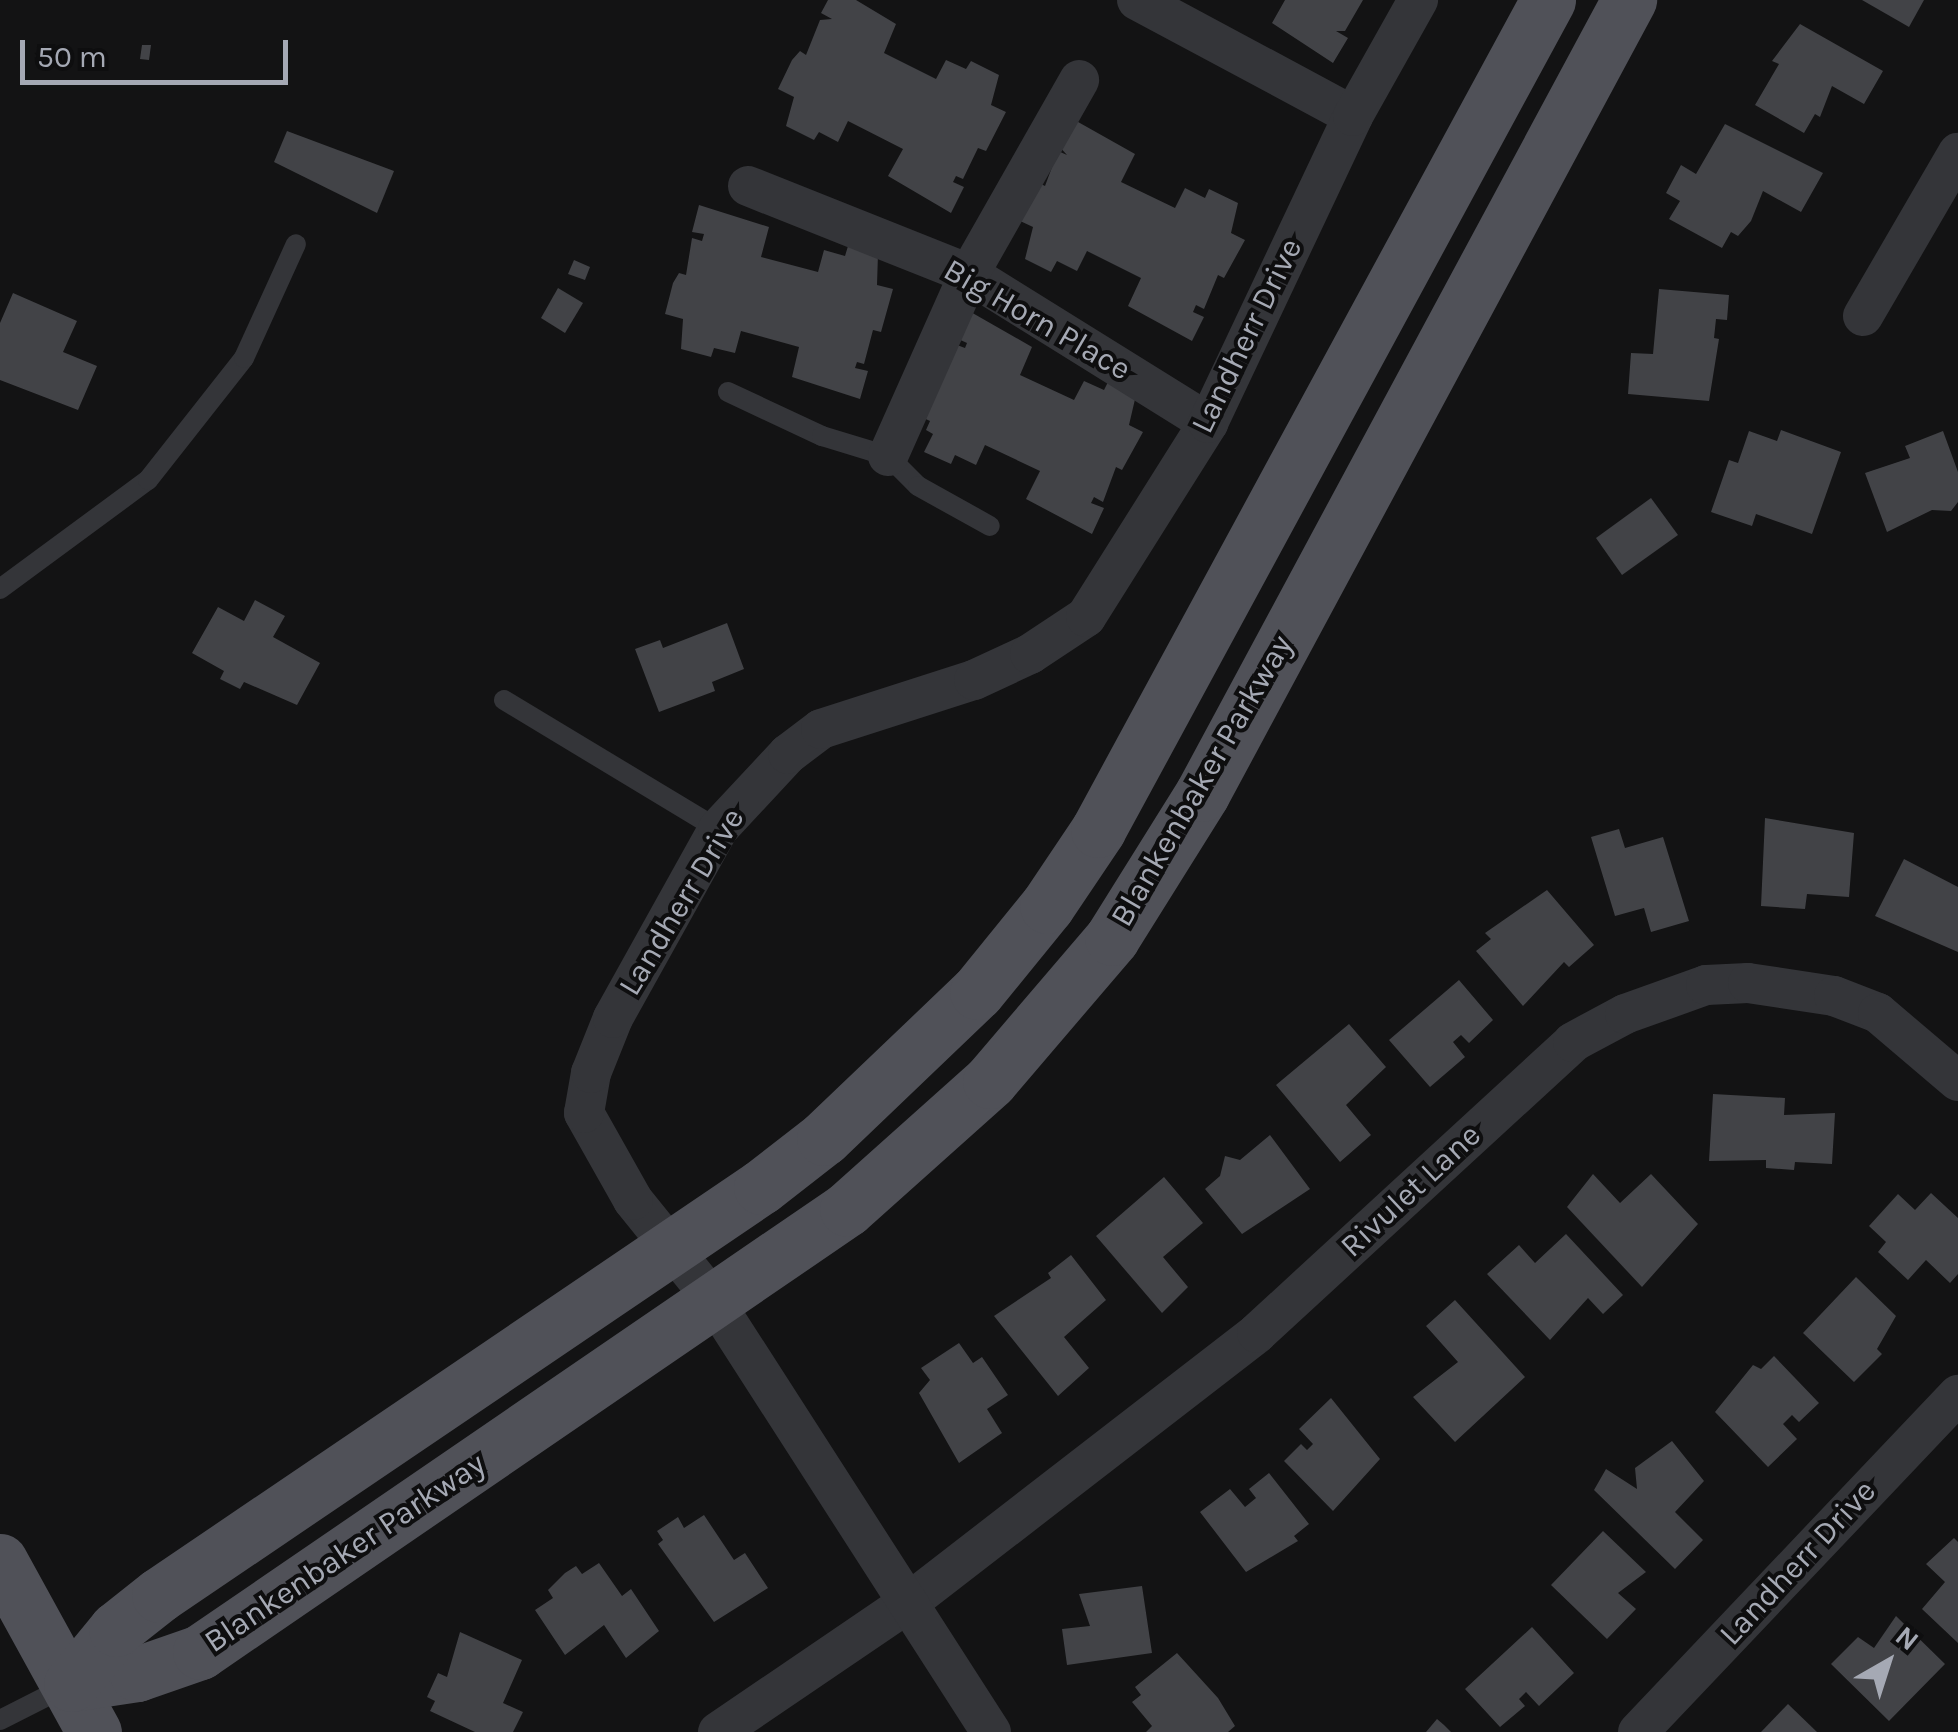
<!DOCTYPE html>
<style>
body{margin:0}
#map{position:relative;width:1958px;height:1732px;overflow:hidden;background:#131314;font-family:Karla,sans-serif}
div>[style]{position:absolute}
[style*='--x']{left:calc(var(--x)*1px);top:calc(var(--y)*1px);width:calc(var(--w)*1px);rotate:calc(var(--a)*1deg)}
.building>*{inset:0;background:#424347}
.lane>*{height:20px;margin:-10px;padding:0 10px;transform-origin:10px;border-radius:10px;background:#343539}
.street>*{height:40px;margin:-20px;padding:0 20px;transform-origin:20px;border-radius:20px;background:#343539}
.primary>*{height:55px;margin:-27.5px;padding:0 27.5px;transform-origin:27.5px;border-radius:27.5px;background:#505158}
span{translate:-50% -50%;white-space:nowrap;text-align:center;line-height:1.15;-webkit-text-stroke:8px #0e0e0f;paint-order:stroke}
.street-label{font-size:32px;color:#a5a9b4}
.north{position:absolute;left:1838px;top:1612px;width:100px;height:100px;-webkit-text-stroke:8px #0e0e0f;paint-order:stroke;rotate:39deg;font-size:28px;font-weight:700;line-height:40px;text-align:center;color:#a5a9b4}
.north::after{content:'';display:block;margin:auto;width:35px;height:45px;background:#a5a9b4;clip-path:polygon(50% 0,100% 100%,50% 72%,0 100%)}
.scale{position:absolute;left:20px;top:40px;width:268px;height:45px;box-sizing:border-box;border:5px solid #a5a9b4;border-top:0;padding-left:12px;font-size:30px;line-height:35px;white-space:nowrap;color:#a5a9b4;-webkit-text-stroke:8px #0e0e0f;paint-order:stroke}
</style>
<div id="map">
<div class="building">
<div style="clip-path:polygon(828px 0,856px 0,896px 24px,884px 53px,936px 79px,946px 60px,966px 69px,971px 61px,999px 75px,991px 105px,1006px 112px,986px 151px,978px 148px,963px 179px,956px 176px,953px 182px,964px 187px,951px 213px,888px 176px,903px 149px,848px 121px,838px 142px,819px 132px,814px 140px,786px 126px,794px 97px,778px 89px,792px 60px,800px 51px,806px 55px,820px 20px,832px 19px,821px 13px)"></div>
<div style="clip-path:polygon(1285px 0,1363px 0,1345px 31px,1336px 31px,1348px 38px,1333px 63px,1272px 23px)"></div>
<div style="clip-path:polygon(1862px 0,1924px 0,1909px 27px)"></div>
<div style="clip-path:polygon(1800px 24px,1883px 71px,1864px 104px,1832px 86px,1820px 117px,1815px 114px,1804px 133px,1755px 105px,1779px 64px,1772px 61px)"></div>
<div style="clip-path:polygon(142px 45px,151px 45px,149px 60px,140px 59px)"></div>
<div style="clip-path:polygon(1071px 118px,1135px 154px,1121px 182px,1175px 208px,1185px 188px,1205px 198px,1209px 189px,1238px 203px,1231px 233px,1245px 240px,1224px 278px,1218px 275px,1204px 309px,1196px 305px,1193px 312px,1204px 317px,1192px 341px,1128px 306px,1141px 278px,1087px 251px,1077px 271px,1057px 261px,1051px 272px,1025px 259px,1033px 227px,1018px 220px,1037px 182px,1045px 186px,1058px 151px,1067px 155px,1058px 145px)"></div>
<div style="clip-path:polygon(1725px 124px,1823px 173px,1801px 212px,1763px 191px,1751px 221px,1738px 236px,1731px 232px,1722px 248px,1669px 219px,1680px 201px,1666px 193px,1681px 165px,1696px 174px)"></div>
<div style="clip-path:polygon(287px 131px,394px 171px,377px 213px,274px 162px)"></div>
<div style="clip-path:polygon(699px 205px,769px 227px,761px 257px,818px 272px,824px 250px,845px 256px,848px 246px,878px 254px,877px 285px,893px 289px,881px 332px,873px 330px,864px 364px,857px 362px,855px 368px,868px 371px,860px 399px,792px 377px,799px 347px,741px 331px,735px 353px,714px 348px,711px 357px,681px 349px,683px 319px,665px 314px,673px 283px,679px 273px,686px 275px,692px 238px,702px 241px,704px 234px,692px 232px)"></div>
<div style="clip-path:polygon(574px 260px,590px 267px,585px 280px,568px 274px)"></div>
<div style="clip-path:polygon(558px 288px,583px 303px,565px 333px,541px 318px)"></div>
<div style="clip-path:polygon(1659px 289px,1729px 295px,1727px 320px,1716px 319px,1714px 338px,1719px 339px,1709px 401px,1628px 394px,1631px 353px,1653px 354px)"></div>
<div style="clip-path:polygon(13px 293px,77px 321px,63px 352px,97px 366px,78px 410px,0 380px,0 323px)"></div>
<div style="clip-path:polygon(969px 311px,1032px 347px,1020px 375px,1074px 400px,1084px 381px,1104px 390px,1108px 382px,1136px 395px,1129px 425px,1143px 432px,1122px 470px,1116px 467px,1103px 502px,1094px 497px,1091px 503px,1104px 508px,1092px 534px,1026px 499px,1040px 471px,985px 445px,976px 465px,955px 455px,951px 464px,924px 452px,933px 434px,926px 430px,930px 421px,915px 414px,957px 345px,965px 348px,967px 343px,956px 338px)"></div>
<div style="clip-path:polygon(1781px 430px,1841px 452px,1812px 534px,1756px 514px,1752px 526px,1711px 512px,1729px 460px,1738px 463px,1749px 431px,1777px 441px)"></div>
<div style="clip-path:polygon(1943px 431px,1958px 472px,1958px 502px,1951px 511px,1932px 510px,1887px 532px,1865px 473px,1910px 458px,1905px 446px)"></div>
<div style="clip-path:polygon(1651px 498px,1678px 535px,1622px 575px,1596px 538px)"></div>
<div style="clip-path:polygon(255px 600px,285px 616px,273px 637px,320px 663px,297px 705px,244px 682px,240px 689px,220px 679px,224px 671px,192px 653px,218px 607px,244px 621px)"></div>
<div style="clip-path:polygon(727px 623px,744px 669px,712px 682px,715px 691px,659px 712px,635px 649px,660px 640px,663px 648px)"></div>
<div style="clip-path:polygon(1765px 818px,1854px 833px,1849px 897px,1807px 894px,1805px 909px,1761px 906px)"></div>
<div style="clip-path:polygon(1619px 829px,1625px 848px,1663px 837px,1689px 921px,1651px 932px,1644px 908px,1615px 916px,1591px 837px)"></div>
<div style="clip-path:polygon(1904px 859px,1958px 887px,1958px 952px,1875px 916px)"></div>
<div style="clip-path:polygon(1547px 890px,1594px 945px,1569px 967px,1564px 962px,1523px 1006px,1476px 951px,1491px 939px,1485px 933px)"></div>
<div style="clip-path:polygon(1459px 980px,1493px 1020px,1469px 1043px,1461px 1035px,1453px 1042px,1465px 1057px,1430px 1087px,1389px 1040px)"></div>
<div style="clip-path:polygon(1349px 1024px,1386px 1067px,1346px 1105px,1371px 1135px,1340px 1162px,1276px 1085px)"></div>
<div style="clip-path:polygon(1713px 1094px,1785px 1098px,1784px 1115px,1835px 1113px,1832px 1164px,1795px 1162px,1794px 1170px,1766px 1168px,1766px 1160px,1709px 1161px)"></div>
<div style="clip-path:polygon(1270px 1135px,1310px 1189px,1242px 1234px,1205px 1189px,1220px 1176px,1225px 1156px,1240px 1160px)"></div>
<div style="clip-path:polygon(1593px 1174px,1620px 1203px,1651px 1174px,1698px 1224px,1642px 1287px,1567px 1207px)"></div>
<div style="clip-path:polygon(1164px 1177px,1203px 1223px,1163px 1257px,1188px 1287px,1162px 1313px,1096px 1236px)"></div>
<div style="clip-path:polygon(1931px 1193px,1958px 1218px,1958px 1274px,1950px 1283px,1926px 1260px,1908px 1280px,1878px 1252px,1886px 1242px,1869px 1226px,1898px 1194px,1915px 1210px)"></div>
<div style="clip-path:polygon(1566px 1234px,1623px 1295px,1603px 1314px,1588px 1298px,1550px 1340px,1487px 1274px,1519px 1245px,1535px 1263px)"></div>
<div style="clip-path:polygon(1071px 1255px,1106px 1300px,1064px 1337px,1089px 1368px,1058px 1396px,994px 1316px,1051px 1278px,1048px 1273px)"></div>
<div style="clip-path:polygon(1856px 1277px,1896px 1316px,1877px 1349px,1882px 1354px,1854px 1382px,1803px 1333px)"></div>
<div style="clip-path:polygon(1455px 1300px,1525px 1377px,1455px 1442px,1413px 1397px,1458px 1362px,1426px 1326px)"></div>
<div style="clip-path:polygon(959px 1343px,973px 1363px,982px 1357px,1008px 1395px,987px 1409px,1002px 1433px,959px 1463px,919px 1393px,930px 1380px,921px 1368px)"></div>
<div style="clip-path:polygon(1774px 1356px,1819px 1403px,1799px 1422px,1792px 1415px,1783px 1424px,1797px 1439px,1768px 1467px,1715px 1412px,1753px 1365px,1761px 1369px)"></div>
<div style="clip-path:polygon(1331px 1398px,1380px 1459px,1333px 1511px,1284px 1461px,1301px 1444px,1307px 1450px,1313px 1444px,1299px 1429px)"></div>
<div style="clip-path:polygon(1672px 1441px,1704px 1481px,1675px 1512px,1703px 1540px,1675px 1569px,1594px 1490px,1606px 1469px,1637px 1489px,1635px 1468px)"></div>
<div style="clip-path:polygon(1269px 1473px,1309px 1524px,1294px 1536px,1298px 1541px,1246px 1572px,1200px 1512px,1230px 1489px,1245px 1507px,1256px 1498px,1249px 1489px)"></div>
<div style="clip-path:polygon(704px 1515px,734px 1560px,745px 1553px,768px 1588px,714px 1622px,658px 1544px,663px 1540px,657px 1531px,678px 1517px,684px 1528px)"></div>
<div style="clip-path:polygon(1603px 1531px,1646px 1572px,1618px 1593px,1636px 1609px,1607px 1639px,1551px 1585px)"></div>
<div style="clip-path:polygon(1954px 1538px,1958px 1542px,1958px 1643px,1922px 1609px,1945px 1582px,1926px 1564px)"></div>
<div style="clip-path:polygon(599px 1563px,622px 1596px,631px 1589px,659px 1631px,626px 1658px,604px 1625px,565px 1655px,535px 1610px,553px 1598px,548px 1590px,565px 1573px,576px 1566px,582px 1574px)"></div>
<div style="clip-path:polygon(1142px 1586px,1152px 1653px,1067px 1665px,1062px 1629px,1090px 1626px,1079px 1594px)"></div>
<div style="clip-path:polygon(1896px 1616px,1945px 1664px,1889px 1721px,1831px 1664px,1858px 1637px,1874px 1648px)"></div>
<div style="clip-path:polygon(1532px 1627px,1574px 1673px,1539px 1706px,1526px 1692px,1519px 1699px,1525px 1706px,1500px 1727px,1465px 1689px)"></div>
<div style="clip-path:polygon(460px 1632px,522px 1660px,503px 1703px,523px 1712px,513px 1732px,475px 1732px,430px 1711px,435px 1701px,427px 1697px,438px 1673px,447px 1677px)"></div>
<div style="clip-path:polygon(1177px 1653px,1218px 1698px,1235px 1726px,1228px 1732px,1146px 1732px,1152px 1726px,1132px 1702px,1141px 1695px,1135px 1687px)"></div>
<div style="clip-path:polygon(1788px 1704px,1817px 1732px,1761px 1732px)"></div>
<div style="clip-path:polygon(1437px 1719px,1444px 1725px,1451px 1732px,1426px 1732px)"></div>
</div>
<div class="lane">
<div style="--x:728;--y:392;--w:104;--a:25.1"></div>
<div style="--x:822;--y:436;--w:69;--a:16.9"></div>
<div style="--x:888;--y:456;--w:42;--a:45"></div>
<div style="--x:918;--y:486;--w:82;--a:29.1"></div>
<div style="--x:0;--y:589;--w:184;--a:-36.4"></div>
<div style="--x:148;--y:480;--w:155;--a:-51.8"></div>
<div style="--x:244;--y:358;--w:125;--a:-65.5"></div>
<div style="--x:504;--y:700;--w:250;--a:31.1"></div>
<div style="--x:0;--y:1720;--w:73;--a:-26.9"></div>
</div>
<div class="street">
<div style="--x:1137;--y:0;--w:245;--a:28.2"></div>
<div style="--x:748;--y:186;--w:238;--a:21.7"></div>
<div style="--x:969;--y:274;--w:282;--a:31.9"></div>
<div style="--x:1863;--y:316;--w:189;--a:-59.8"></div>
<div style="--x:888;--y:456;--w:199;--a:-66"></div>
<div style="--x:969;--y:274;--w:223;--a:-60.4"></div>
<div style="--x:718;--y:1732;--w:235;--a:-34.2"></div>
<div style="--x:912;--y:1600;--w:436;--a:-37.7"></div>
<div style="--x:1257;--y:1333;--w:430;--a:-42.6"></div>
<div style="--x:1573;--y:1042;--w:59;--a:-28.3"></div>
<div style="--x:1625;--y:1014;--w:86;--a:-19.7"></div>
<div style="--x:1706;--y:985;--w:42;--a:-2.7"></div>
<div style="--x:1748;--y:983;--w:87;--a:8.6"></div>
<div style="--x:1834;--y:996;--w:47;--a:21.1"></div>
<div style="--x:1878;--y:1013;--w:105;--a:40.4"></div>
<div style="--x:991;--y:1732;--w:516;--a:-122.74"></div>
<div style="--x:712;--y:1298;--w:126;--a:-128.9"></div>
<div style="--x:633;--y:1200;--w:100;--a:-119.4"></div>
<div style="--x:584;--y:1113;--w:41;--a:-80.1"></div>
<div style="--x:591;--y:1073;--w:59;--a:-68.2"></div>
<div style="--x:613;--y:1018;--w:216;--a:-60.9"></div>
<div style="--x:718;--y:829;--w:103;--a:-47"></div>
<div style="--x:788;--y:754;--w:41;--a:-37.1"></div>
<div style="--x:821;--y:729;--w:161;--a:-17.8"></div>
<div style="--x:974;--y:680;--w:62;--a:-24.9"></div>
<div style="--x:1030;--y:654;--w:67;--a:-33.5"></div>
<div style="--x:1086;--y:617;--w:229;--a:-57.8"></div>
<div style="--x:1208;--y:423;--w:340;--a:-64.7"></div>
<div style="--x:1353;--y:116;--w:133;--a:-60.7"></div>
<div style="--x:1638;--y:1732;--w:465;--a:-46.5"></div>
</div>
<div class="primary">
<div style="--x:0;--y:1561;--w:195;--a:61.2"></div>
<div style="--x:71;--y:1684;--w:67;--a:-8.6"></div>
<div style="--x:137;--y:1674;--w:67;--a:-19.2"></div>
<div style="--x:200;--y:1652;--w:784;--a:-34.4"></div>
<div style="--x:847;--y:1209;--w:192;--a:-41.8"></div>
<div style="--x:990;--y:1081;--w:188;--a:-49.5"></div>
<div style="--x:1112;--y:938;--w:170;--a:-58"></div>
<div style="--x:1202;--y:794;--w:902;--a:-61.73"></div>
<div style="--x:71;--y:1684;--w:71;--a:-50.7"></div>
<div style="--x:116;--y:1629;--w:55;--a:-38.3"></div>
<div style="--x:159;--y:1595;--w:727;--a:-34.13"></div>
<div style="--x:761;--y:1187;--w:80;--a:-37.9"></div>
<div style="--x:824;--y:1138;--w:211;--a:-43.7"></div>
<div style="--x:977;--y:992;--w:111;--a:-50.9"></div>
<div style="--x:1047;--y:906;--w:92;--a:-56.1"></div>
<div style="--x:1098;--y:830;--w:944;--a:-61.53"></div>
</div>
<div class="street-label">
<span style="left:1037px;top:320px;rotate:30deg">Big Horn Place</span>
<span style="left:1247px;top:336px;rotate:-64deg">Landherr Drive</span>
<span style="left:1202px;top:781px;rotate:-60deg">Blankenbaker Parkway</span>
<span style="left:682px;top:902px;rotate:-59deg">Landherr Drive</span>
<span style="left:1411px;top:1191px;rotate:-43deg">Rivulet Lane</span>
<span style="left:345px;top:1553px;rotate:-34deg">Blankenbaker Parkway</span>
<span style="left:1798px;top:1563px;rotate:-47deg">Landherr Drive</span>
</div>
<div class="north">N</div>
<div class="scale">50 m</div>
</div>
